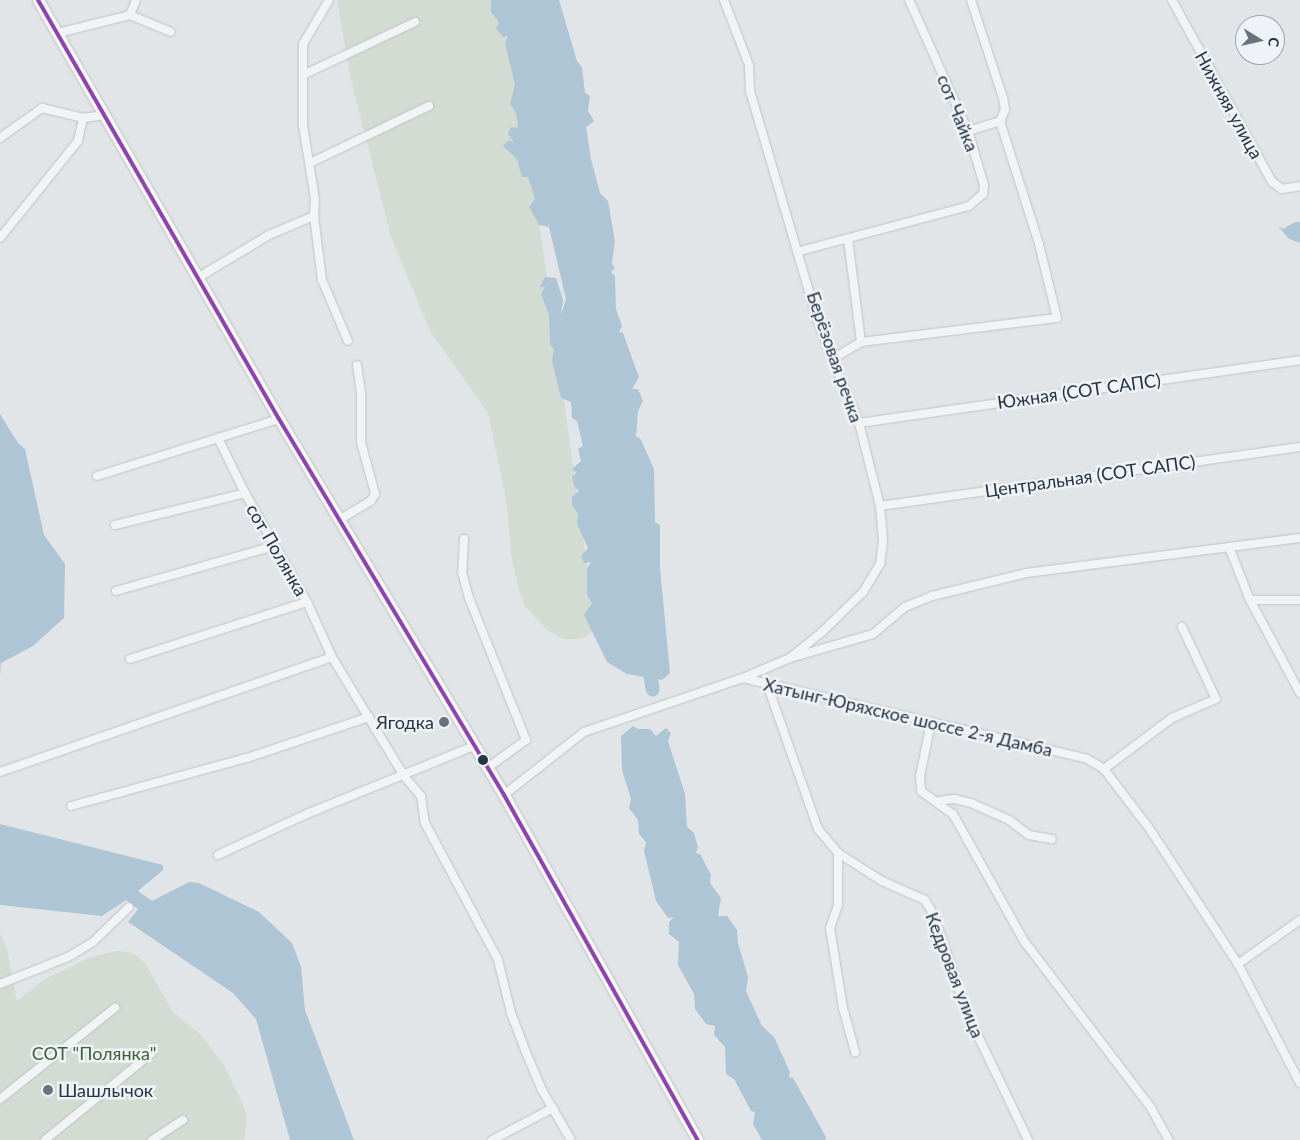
<!DOCTYPE html>
<meta charset="utf-8">
<style>
body{margin:0}
#map{position:relative;width:1300px;height:1140px;overflow:hidden;background:#e2e5e7;font-family:Lato,sans-serif}
div>[style]{position:absolute}
[style*='--x']{left:calc(var(--x)*1px);top:calc(var(--y)*1px);width:calc(var(--w)*1px);rotate:calc(var(--a)*1deg)}
.green>*{inset:0;background:#d3dcd2}
.water>*{inset:0;background:#aec5d6}
.river>*{height:14px;margin:-7px;padding:0 7px;transform-origin:7px;border-radius:7px;background:#aec5d6}
.roads{filter:drop-shadow(0 0 1px #c0c3c5) drop-shadow(0 0 1px #c0c3c5)}
.minor>*{height:8px;margin:-4px;padding:0 4px;transform-origin:4px;border-radius:4px;background:#f2f3f4}
.secondary>*{height:11px;margin:-5.5px;padding:0 5.5px;transform-origin:5.5px;border-radius:5.5px;background:#f6f6f7}
.bus-1>*{height:4px;margin:-2px;padding:0 2px;transform-origin:2px;border-radius:2px;background:#8e44ad}
.dots>*{width:14px;height:14px;translate:-50% -50%;box-sizing:border-box;border:2px solid #eff3f7;border-radius:50%}
span{translate:-50% -50%;white-space:nowrap;text-align:center;line-height:1.15;-webkit-text-stroke:5px #eff3f7;paint-order:stroke}
.street-label{font-size:18px;color:#263443}
.poi-label{font-size:18px;color:#263443}
.right{translate:-100% -50%;text-align:right}
.left{translate:0 -50%;text-align:left}
.park-label{font-size:18px;color:#3f6032}
.north{position:absolute;left:1235px;top:15px;width:50px;height:50px;box-sizing:border-box;background:#eff3f7;border:1px solid #9fa7af;border-radius:50%;rotate:99deg;font-size:14px;font-weight:700;line-height:20px;text-align:center;color:#263443}
.north::after{content:'';display:block;margin:auto;width:18px;height:22px;background:#68727c;clip-path:polygon(50% 0,100% 100%,50% 72%,0 100%)}
</style>
<div id="map">
<div class="green">
<div style="clip-path:polygon(337px 0,508px 0,596px 629px,581px 639px,563px 639px,547px 630px,525px 606px,519px 590px,511px 555px,507px 504px,488px 413px,430px 331px,391px 237px,350px 76px)"></div>
<div style="clip-path:polygon(0 933px,7px 949px,17px 1001px,43px 980px,91px 957px,117px 951px,130px 952px,139px 957px,147px 966px,172px 1011px,201px 1035px,224px 1065px,244px 1107px,247px 1120px,244px 1140px,0 1140px)"></div>
</div>
<div class="water">
<div style="clip-path:polygon(491px 0,559px 0,577px 61px,582px 67px,585px 93px,590px 96px,588px 111px,594px 121px,586px 127px,591px 159px,600px 193px,608px 201px,615px 241px,612px 263px,615px 268px,611px 272px,615px 276px,616px 309px,622px 326px,619px 332px,623px 333px,639px 377px,632px 389px,638px 389px,643px 401px,638px 411px,636px 437px,640px 438px,654px 469px,655px 522px,660px 525px,660px 568px,670px 673px,662px 680px,627px 674px,607px 662px,584px 615px,592px 603px,587px 595px,587px 569px,591px 562px,584px 563px,581px 556px,588px 548px,577px 524px,578px 514px,572px 505px,572px 497px,579px 491px,574px 486px,572px 477px,576px 473px,572px 469px,581px 461px,578px 449px,583px 446px,577px 421px,572px 418px,571px 402px,561px 398px,552px 361px,554px 349px,550px 345px,549px 315px,541px 294px,545px 287px,540px 287px,545px 277px,556px 278px,563px 300px,561px 315px,566px 299px,549px 227px,539px 225px,529px 207px,535px 199px,528px 177px,522px 177px,517px 159px,503px 146px,509px 140px,514px 143px,508px 134px,511px 127px,518px 128px,516px 113px,510px 104px,515px 85px,505px 43px,508px 36px,503px 37px,496px 28px,499px 22px,491px 12px)"></div>
<div style="clip-path:polygon(1295px 222px,1300px 222px,1300px 243px,1289px 239px,1278px 226px,1283px 229px)"></div>
<div style="clip-path:polygon(0 414px,18px 443px,25px 449px,44px 535px,65px 564px,64px 618px,33px 646px,1px 663px,0 675px)"></div>
<div style="clip-path:polygon(633px 726px,638px 729px,650px 729px,656px 736px,666px 728px,671px 733px,668px 741px,685px 794px,687px 827px,694px 833px,698px 847px,696px 853px,700px 854px,711px 875px,710px 883px,721px 898px,718px 916px,727px 916px,737px 930px,738px 943px,748px 977px,746px 991px,762px 1026px,774px 1037px,790px 1072px,789px 1077px,793px 1078px,826px 1137px,825px 1140px,762px 1140px,753px 1124px,755px 1112px,751px 1111px,734px 1079px,726px 1074px,725px 1047px,714px 1035px,715px 1026px,706px 1024px,695px 1009px,694px 994px,678px 965px,679px 942px,669px 934px,669px 922px,674px 917px,668px 918px,656px 901px,644px 851px,646px 842px,639px 834px,638px 820px,629px 808px,631px 799px,622px 770px,621px 736px)"></div>
<div style="clip-path:polygon(0 824px,163px 865px,163px 870px,138px 891px,152px 901px,189px 882px,199px 883px,259px 912px,292px 943px,301px 967px,305px 1010px,354px 1140px,290px 1140px,256px 1019px,233px 993px,128px 922px,138px 909px,126px 900px,102px 916px,0 905px)"></div>
</div>
<div class="river">
<div style="--x:648;--y:660;--w:30;--a:81"></div>
</div>
<div class="roads">
<div class="minor">
<div style="--x:724;--y:0;--w:70;--a:69"></div>
<div style="--x:749;--y:65;--w:26;--a:88"></div>
<div style="--x:750;--y:91;--w:244;--a:73.6"></div>
<div style="--x:819;--y:325;--w:106;--a:67.8"></div>
<div style="--x:859;--y:423;--w:86;--a:75.8"></div>
<div style="--x:880;--y:506;--w:35;--a:85"></div>
<div style="--x:883;--y:541;--w:23;--a:97"></div>
<div style="--x:880;--y:564;--w:33;--a:121"></div>
<div style="--x:863;--y:592;--w:57;--a:135.7"></div>
<div style="--x:822;--y:632;--w:41;--a:140.9"></div>
<div style="--x:1172;--y:0;--w:208;--a:61.2"></div>
<div style="--x:1272;--y:182;--w:12;--a:35"></div>
<div style="--x:1282;--y:189;--w:18;--a:-9"></div>
<div style="--x:130;--y:15;--w:44;--a:22.5"></div>
<div style="--x:58;--y:33;--w:74;--a:-14"></div>
<div style="--x:130;--y:15;--w:16;--a:-68"></div>
<div style="--x:303;--y:75;--w:124;--a:-25.3"></div>
<div style="--x:968;--y:131;--w:34;--a:-17"></div>
<div style="--x:0;--y:138;--w:52;--a:-35.5"></div>
<div style="--x:42;--y:108;--w:42;--a:13.7"></div>
<div style="--x:83;--y:118;--w:22;--a:-8"></div>
<div style="--x:310;--y:163;--w:132;--a:-25.6"></div>
<div style="--x:314;--y:216;--w:64;--a:82.9"></div>
<div style="--x:322;--y:280;--w:66;--a:66.9"></div>
<div style="--x:0;--y:238;--w:124;--a:-51.2"></div>
<div style="--x:78;--y:141;--w:24;--a:-78"></div>
<div style="--x:848;--y:239;--w:104;--a:82.8"></div>
<div style="--x:800;--y:251;--w:175;--a:-14.9"></div>
<div style="--x:969;--y:206;--w:18;--a:-41"></div>
<div style="--x:983;--y:194;--w:9;--a:-84"></div>
<div style="--x:984;--y:185;--w:56;--a:-106.5"></div>
<div style="--x:968;--y:131;--w:144;--a:-114.2"></div>
<div style="--x:199;--y:277;--w:82;--a:-31"></div>
<div style="--x:269;--y:235;--w:49;--a:-22.9"></div>
<div style="--x:314;--y:216;--w:17;--a:-87"></div>
<div style="--x:315;--y:199;--w:74;--a:-99.3"></div>
<div style="--x:303;--y:126;--w:82;--a:-90"></div>
<div style="--x:303;--y:44;--w:51;--a:-59.4"></div>
<div style="--x:832;--y:359;--w:34;--a:-30"></div>
<div style="--x:861;--y:342;--w:197;--a:-7"></div>
<div style="--x:1057;--y:318;--w:76;--a:-103.7"></div>
<div style="--x:1039;--y:244;--w:129;--a:-107.6"></div>
<div style="--x:1000;--y:121;--w:12;--a:-66"></div>
<div style="--x:1005;--y:110;--w:12;--a:-99"></div>
<div style="--x:1003;--y:98;--w:103;--a:-108.1"></div>
<div style="--x:279;--y:419;--w:64;--a:162.7"></div>
<div style="--x:218;--y:438;--w:61;--a:63.9"></div>
<div style="--x:245;--y:493;--w:125;--a:60.4"></div>
<div style="--x:307;--y:602;--w:60;--a:65.6"></div>
<div style="--x:332;--y:657;--w:139;--a:58.8"></div>
<div style="--x:404;--y:776;--w:26;--a:50"></div>
<div style="--x:421;--y:796;--w:27;--a:82"></div>
<div style="--x:425;--y:823;--w:155;--a:61.9"></div>
<div style="--x:498;--y:960;--w:55;--a:76.2"></div>
<div style="--x:511;--y:1013;--w:40;--a:69"></div>
<div style="--x:525;--y:1050;--w:43;--a:67"></div>
<div style="--x:542;--y:1090;--w:58;--a:59.9"></div>
<div style="--x:859;--y:423;--w:445;--a:-8.1"></div>
<div style="--x:97;--y:476;--w:127;--a:-17.4"></div>
<div style="--x:880;--y:506;--w:424;--a:-8"></div>
<div style="--x:339;--y:520;--w:37;--a:-31"></div>
<div style="--x:371;--y:501;--w:8;--a:-60"></div>
<div style="--x:375;--y:494;--w:54;--a:-105.1"></div>
<div style="--x:361;--y:442;--w:49;--a:-90"></div>
<div style="--x:361;--y:393;--w:28;--a:-98"></div>
<div style="--x:115;--y:525;--w:134;--a:-13.8"></div>
<div style="--x:464;--y:539;--w:33;--a:93"></div>
<div style="--x:462;--y:572;--w:27;--a:75"></div>
<div style="--x:469;--y:598;--w:153;--a:68.1"></div>
<div style="--x:526;--y:740;--w:48;--a:144.3"></div>
<div style="--x:1229;--y:547;--w:57;--a:68.4"></div>
<div style="--x:1250;--y:600;--w:106;--a:61.7"></div>
<div style="--x:116;--y:591;--w:164;--a:-15.9"></div>
<div style="--x:1250;--y:600;--w:50;--a:0"></div>
<div style="--x:130;--y:659;--w:186;--a:-17.9"></div>
<div style="--x:743;--y:678;--w:51;--a:-23.1"></div>
<div style="--x:790;--y:658;--w:86;--a:-16.1"></div>
<div style="--x:873;--y:634;--w:42;--a:-40.2"></div>
<div style="--x:905;--y:607;--w:29;--a:-22"></div>
<div style="--x:932;--y:596;--w:97;--a:-13.7"></div>
<div style="--x:1026;--y:573;--w:276;--a:-7.3"></div>
<div style="--x:768;--y:687;--w:151;--a:70.6"></div>
<div style="--x:818;--y:829;--w:31;--a:50"></div>
<div style="--x:838;--y:853;--w:52;--a:90"></div>
<div style="--x:838;--y:905;--w:24;--a:109"></div>
<div style="--x:830;--y:928;--w:81;--a:80.8"></div>
<div style="--x:843;--y:1008;--w:46;--a:74.7"></div>
<div style="--x:931;--y:723;--w:54;--a:101.7"></div>
<div style="--x:920;--y:776;--w:15;--a:86"></div>
<div style="--x:921;--y:791;--w:39;--a:36"></div>
<div style="--x:953;--y:814;--w:145;--a:60.8"></div>
<div style="--x:1024;--y:941;--w:210;--a:52.7"></div>
<div style="--x:1151;--y:1108;--w:37;--a:61"></div>
<div style="--x:1104;--y:769;--w:85;--a:-36.9"></div>
<div style="--x:1172;--y:718;--w:48;--a:-23.4"></div>
<div style="--x:1216;--y:699;--w:80;--a:-115.3"></div>
<div style="--x:0;--y:772;--w:351;--a:-19.1"></div>
<div style="--x:504;--y:795;--w:102;--a:-38.2"></div>
<div style="--x:584;--y:732;--w:168;--a:-18.8"></div>
<div style="--x:743;--y:678;--w:353;--a:13.2"></div>
<div style="--x:1087;--y:759;--w:20;--a:30"></div>
<div style="--x:1104;--y:769;--w:74;--a:52.7"></div>
<div style="--x:1149;--y:828;--w:163;--a:56.8"></div>
<div style="--x:1238;--y:964;--w:134;--a:62.5"></div>
<div style="--x:939;--y:801;--w:15;--a:-8"></div>
<div style="--x:954;--y:799;--w:17;--a:13"></div>
<div style="--x:971;--y:803;--w:42;--a:24.1"></div>
<div style="--x:1009;--y:820;--w:25;--a:37"></div>
<div style="--x:1029;--y:835;--w:23;--a:10"></div>
<div style="--x:71;--y:806;--w:182;--a:-15.3"></div>
<div style="--x:247;--y:758;--w:129;--a:-18.6"></div>
<div style="--x:838;--y:853;--w:52;--a:32.5"></div>
<div style="--x:882;--y:881;--w:47;--a:23.8"></div>
<div style="--x:925;--y:900;--w:17;--a:59"></div>
<div style="--x:934;--y:915;--w:101;--a:71.6"></div>
<div style="--x:966;--y:1011;--w:143;--a:64.3"></div>
<div style="--x:218;--y:855;--w:100;--a:-24.8"></div>
<div style="--x:309;--y:813;--w:178;--a:-22.1"></div>
<div style="--x:1238;--y:964;--w:76;--a:-35.4"></div>
<div style="--x:0;--y:984;--w:73;--a:-21.7"></div>
<div style="--x:68;--y:957;--w:29;--a:-31"></div>
<div style="--x:93;--y:942;--w:50;--a:-44.2"></div>
<div style="--x:0;--y:1099;--w:147;--a:-38.4"></div>
<div style="--x:45;--y:1140;--w:136;--a:-39.1"></div>
<div style="--x:152;--y:1140;--w:37;--a:-33"></div>
<div style="--x:492;--y:1140;--w:69;--a:-27.7"></div>
</div>
<div class="secondary">
<div style="--x:38;--y:0;--w:483;--a:60.1"></div>
<div style="--x:279;--y:419;--w:438;--a:59.1"></div>
<div style="--x:504;--y:795;--w:396;--a:60.7"></div>
</div>
</div>
<div class="bus-1">
<div style="--x:38;--y:0;--w:483;--a:60.1"></div>
<div style="--x:279;--y:419;--w:438;--a:59.1"></div>
<div style="--x:504;--y:795;--w:396;--a:60.7"></div>
</div>
<div class="dots">
<div style="left:444px;top:722px;background:#68727c"></div>
<div style="left:483px;top:760px;background:#263443"></div>
<div style="left:48px;top:1090px;background:#68727c"></div>
</div>
<div class="street-label">
<span style="left:1229px;top:105px;rotate:61deg">Нижняя улица</span>
<span style="left:958px;top:113px;rotate:68deg">сот Чайка</span>
<span style="left:835px;top:357px;rotate:71deg">Берёзовая речка</span>
<span style="left:1079px;top:391px;rotate:-8deg">Южная (СОТ САПС)</span>
<span style="left:1090px;top:476px;rotate:-8deg">Центральная (СОТ САПС)</span>
<span style="left:277px;top:550px;rotate:60deg">сот Полянка</span>
<span style="left:908px;top:717px;rotate:13deg">Хатынг-Юряхское шоссе 2-я Дамба</span>
<span style="left:955px;top:975px;rotate:69deg">Кедровая улица</span>
</div>
<div class="poi-label">
<span class="right" style="left:434px;top:722px">Ягодка</span>
<span class="left" style="left:58px;top:1090px">Шашлычок</span>
</div>
<div class="park-label">
<span style="left:94px;top:1053px">СОТ "Полянка"</span>
</div>
<div class="north">С</div>
</div>
